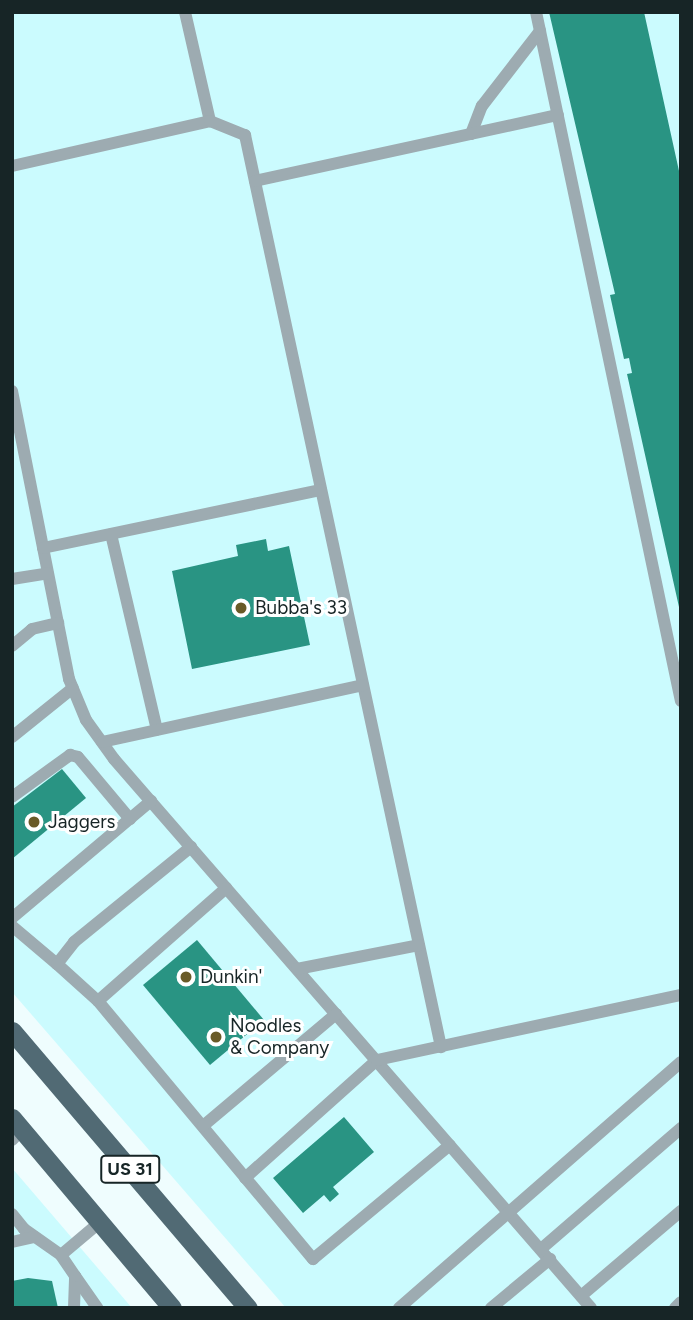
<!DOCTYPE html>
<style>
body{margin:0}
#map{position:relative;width:693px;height:1320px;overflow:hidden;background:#effdfe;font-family:Figtree,sans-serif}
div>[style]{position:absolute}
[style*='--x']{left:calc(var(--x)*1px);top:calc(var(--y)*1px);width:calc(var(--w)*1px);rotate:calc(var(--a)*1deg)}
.built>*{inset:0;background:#cbfbfe}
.building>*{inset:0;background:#299483}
.service>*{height:12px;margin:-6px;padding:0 6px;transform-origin:6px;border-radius:6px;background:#9dabb1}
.primary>*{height:19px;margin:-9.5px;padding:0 9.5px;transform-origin:9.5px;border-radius:9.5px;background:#516a74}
.dots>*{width:19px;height:19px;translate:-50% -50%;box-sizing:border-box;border:4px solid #fff;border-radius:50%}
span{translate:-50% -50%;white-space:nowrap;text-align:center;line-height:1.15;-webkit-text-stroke:6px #fff;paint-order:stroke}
.shield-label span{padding:2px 5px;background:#fff;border:2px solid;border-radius:5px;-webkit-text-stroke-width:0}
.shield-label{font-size:18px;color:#172526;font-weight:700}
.poi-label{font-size:19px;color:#172526}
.left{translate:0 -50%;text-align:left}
.frame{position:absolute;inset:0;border:14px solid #172526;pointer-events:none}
</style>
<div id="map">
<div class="built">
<div style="clip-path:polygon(12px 12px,681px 12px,681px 1308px,286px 1308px,12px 992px)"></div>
<div style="clip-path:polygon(12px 1168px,132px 1308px,12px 1308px)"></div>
</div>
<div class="building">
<div style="clip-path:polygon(549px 12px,644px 12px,681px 180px,681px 616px,627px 374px,632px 373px,629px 358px,624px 359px,610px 295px,615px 294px)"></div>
<div style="clip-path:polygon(266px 539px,268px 551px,289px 546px,310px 645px,192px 669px,172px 571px,238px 556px,236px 545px)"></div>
<div style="clip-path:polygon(62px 769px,86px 798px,12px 859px,12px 807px)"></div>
<div style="clip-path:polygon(197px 940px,264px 1020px,210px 1065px,143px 985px)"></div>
<div style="clip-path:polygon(344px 1117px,374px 1152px,333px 1187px,339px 1194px,330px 1202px,324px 1195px,303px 1213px,273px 1178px)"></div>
<div style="clip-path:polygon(28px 1278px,52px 1281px,58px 1308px,12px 1308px,12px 1281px)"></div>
</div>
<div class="service">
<div style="--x:185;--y:12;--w:112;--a:77.1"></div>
<div style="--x:536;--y:12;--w:704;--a:78.12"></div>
<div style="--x:471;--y:134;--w:30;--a:-69"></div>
<div style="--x:482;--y:106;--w:95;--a:-52.3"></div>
<div style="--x:12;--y:166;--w:203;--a:-12.8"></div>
<div style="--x:210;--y:121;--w:38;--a:22"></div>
<div style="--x:245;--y:135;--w:933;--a:77.87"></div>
<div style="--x:255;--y:181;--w:310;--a:-12.3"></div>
<div style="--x:12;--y:391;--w:294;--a:78.8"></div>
<div style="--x:69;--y:679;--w:44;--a:67.5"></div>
<div style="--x:86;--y:720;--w:48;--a:54.3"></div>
<div style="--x:114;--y:759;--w:727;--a:49.01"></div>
<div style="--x:111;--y:534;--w:201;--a:76.8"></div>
<div style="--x:43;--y:548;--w:284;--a:-11.8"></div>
<div style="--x:12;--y:579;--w:36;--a:-9"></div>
<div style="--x:12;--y:646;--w:26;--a:-40"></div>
<div style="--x:32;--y:629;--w:27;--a:-13"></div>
<div style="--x:12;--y:737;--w:78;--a:-38.8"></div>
<div style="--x:102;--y:742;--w:267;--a:-12.3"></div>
<div style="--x:12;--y:797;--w:72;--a:-35.9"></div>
<div style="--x:70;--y:755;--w:8;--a:14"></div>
<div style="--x:78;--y:757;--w:81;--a:50"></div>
<div style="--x:12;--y:918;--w:182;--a:-40.1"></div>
<div style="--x:12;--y:926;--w:59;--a:40.2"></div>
<div style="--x:57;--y:964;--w:28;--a:-52"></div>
<div style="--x:74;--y:942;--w:151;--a:-39.1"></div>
<div style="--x:57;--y:964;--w:55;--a:42.1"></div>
<div style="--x:98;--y:1001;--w:336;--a:50.2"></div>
<div style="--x:313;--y:1259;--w:178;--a:-39.8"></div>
<div style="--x:297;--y:969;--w:124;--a:-11.1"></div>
<div style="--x:98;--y:1001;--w:171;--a:-41.4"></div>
<div style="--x:203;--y:1126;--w:174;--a:-40.1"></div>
<div style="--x:12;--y:1140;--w:14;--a:-45"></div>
<div style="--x:245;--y:1178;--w:177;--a:-41.8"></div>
<div style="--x:377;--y:1060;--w:311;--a:-12.1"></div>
<div style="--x:12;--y:1214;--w:19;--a:51"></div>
<div style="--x:24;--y:1229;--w:45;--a:35.1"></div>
<div style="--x:12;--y:1242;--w:23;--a:-13"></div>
<div style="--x:541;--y:1249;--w:185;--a:-40.8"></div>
<div style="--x:75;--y:1276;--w:39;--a:55"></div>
<div style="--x:581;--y:1296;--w:131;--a:-40.4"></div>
<div style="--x:74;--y:1308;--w:32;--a:-88"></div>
<div style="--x:75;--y:1276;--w:25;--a:-124"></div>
<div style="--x:61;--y:1255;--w:51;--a:-40.2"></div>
<div style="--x:399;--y:1308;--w:374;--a:-41.1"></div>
<div style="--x:491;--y:1308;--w:77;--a:-39.7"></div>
<div style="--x:675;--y:1308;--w:8;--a:-45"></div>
</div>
<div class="primary">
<div style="--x:12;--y:1031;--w:364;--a:49.6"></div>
<div style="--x:12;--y:1118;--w:248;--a:49.9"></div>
</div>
<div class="dots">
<div style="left:241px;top:608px;background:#695a27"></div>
<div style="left:34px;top:822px;background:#695a27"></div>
<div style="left:186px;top:977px;background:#695a27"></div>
<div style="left:216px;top:1037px;background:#695a27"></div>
</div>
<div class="shield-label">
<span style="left:130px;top:1169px">US 31</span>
</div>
<div class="poi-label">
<span class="left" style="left:255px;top:608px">Bubba's 33</span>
<span class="left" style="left:48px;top:822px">Jaggers</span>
<span class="left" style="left:200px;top:977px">Dunkin'</span>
<span class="left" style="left:230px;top:1037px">Noodles<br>&amp; Company</span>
</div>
<div class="frame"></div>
</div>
